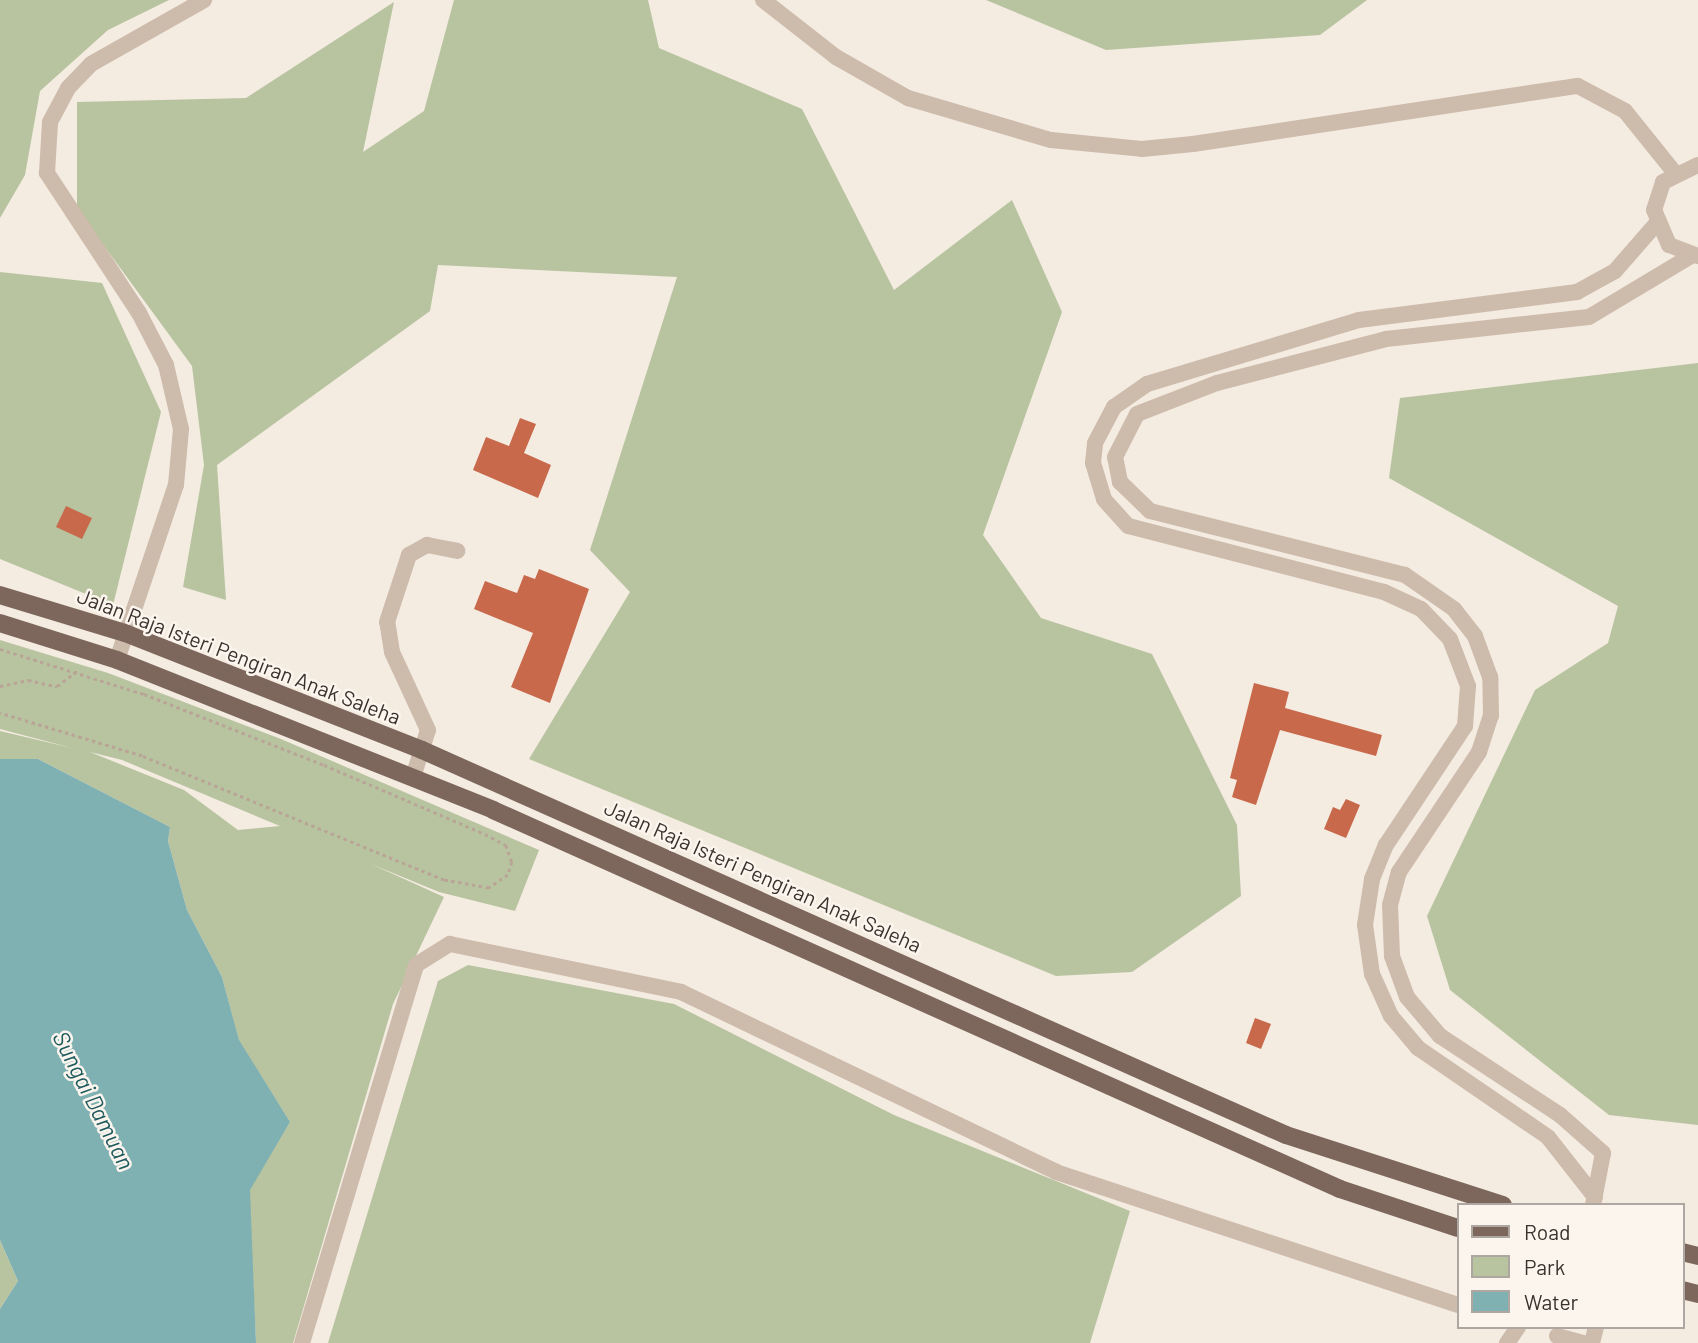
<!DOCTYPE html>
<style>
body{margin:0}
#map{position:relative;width:1698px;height:1343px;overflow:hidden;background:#f4ebe1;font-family:Barlow,sans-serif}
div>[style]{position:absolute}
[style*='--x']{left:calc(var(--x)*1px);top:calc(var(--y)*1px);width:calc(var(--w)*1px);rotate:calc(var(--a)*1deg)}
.green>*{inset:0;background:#b8c4a0}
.water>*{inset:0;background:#7fb0b2}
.building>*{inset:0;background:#c8694b}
.path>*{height:2.5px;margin-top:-1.25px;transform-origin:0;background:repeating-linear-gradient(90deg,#b9a596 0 3.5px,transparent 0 7px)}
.minor>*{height:16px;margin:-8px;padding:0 8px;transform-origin:8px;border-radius:8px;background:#cdbbac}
.major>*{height:18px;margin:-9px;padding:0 9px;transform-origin:9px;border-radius:9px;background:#7d675c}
span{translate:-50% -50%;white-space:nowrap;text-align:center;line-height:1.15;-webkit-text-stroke:5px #fbf5ee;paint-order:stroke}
.street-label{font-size:21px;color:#3b302b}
.water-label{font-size:23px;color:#1f5a5e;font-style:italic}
.legend{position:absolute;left:1457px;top:1203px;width:228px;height:126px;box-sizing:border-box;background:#fbf5ee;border:2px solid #aea6a0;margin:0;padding:9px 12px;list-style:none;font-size:21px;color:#3b302b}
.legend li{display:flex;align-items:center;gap:14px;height:35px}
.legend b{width:35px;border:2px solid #aea6a0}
</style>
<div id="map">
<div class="green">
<div style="clip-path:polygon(0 0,169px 0,108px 30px,40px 91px,25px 175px,0 218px)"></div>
<div style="clip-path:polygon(454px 0,648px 0,659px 48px,802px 109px,894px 290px,1012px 200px,1062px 312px,983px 535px,1041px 618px,1152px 654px,1237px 825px,1241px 896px,1132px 972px,1056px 976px,529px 759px,630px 592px,590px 550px,677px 277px,438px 265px,430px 311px,217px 465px,226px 600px,183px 587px,204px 465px,192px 366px,77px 209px,77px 102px,246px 98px,394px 2px,363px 152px,424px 111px)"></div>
<div style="clip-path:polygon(986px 0,1367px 0,1320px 35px,1106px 50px)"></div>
<div style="clip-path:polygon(0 272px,102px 283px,161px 412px,113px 605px,0 559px)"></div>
<div style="clip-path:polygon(1698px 363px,1698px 1125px,1609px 1115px,1450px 990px,1427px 916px,1535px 690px,1608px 643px,1618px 606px,1389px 478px,1400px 398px)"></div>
<div style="clip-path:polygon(evenodd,0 640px,108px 673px,281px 739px,539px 850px,515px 911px,439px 892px,371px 864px,444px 897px,393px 1004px,293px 1343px,256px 1343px,249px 1190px,290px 1122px,239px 1041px,222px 977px,187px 910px,168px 841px,170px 827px,38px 759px,0 759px,0 731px,72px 748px,0 729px,0 640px,90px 752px,122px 760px,280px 826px,238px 830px,184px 790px,90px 752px)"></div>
<div style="clip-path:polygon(468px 965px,674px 1004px,894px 1115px,1130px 1211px,1090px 1343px,328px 1343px,438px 981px)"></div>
<div style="clip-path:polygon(0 1240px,18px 1281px,0 1309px)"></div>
</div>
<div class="water">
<div style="clip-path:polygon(0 759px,38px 759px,170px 827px,168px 841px,187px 910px,222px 977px,239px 1040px,290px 1122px,250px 1190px,256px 1343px,0 1343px,0 1309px,18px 1281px,0 1240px)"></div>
</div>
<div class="building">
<div style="clip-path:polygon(520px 418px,536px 424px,524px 453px,551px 465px,538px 498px,473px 470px,486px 437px,509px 446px)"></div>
<div style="clip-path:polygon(66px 506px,92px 518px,82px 539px,56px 527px)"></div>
<div style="clip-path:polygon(539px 569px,589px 589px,550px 703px,511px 687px,533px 633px,474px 609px,485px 581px,517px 593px,524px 575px,535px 579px)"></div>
<div style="clip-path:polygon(1254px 683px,1289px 692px,1285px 708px,1382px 735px,1376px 756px,1280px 730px,1256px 805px,1232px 797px,1237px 780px,1230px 778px)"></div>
<div style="clip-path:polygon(1346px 799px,1360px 805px,1346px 838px,1324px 829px,1333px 807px,1340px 810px)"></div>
<div style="clip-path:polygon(1255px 1018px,1271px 1024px,1261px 1049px,1246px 1043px)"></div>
</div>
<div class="path">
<div style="--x:0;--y:649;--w:151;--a:17.4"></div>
<div style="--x:144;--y:694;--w:193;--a:21.5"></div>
<div style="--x:324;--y:765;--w:175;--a:23.2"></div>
<div style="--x:485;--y:834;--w:24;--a:28"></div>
<div style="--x:506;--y:845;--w:18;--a:71"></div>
<div style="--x:512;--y:862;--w:14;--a:107"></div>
<div style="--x:508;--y:875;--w:23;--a:146"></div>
<div style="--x:489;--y:888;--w:46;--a:-169.9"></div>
<div style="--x:444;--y:880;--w:326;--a:-157.7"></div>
<div style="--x:142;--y:756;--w:148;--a:-163.2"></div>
<div style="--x:0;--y:686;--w:29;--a:-12"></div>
<div style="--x:28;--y:680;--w:30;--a:12"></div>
<div style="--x:57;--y:686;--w:25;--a:-37"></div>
</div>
<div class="minor">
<div style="--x:763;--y:0;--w:93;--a:38"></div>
<div style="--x:836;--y:57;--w:83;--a:29.7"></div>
<div style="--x:908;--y:98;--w:149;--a:16.4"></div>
<div style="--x:1051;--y:140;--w:91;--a:5.6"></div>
<div style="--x:1142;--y:149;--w:51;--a:-5.6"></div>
<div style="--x:1193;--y:144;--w:389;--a:-8.6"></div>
<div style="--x:1578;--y:86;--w:53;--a:28"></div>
<div style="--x:1625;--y:111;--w:78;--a:51.2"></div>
<div style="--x:1698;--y:256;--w:31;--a:-159"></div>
<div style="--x:1669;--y:245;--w:38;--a:-113"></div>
<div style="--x:1654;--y:210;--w:29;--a:-72"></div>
<div style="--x:1663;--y:182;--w:39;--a:-26"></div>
<div style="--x:117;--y:660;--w:185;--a:-71.4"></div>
<div style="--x:176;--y:485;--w:56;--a:-84.9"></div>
<div style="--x:181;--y:429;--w:66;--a:-103.2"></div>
<div style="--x:166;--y:365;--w:59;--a:-117.4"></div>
<div style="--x:139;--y:313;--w:168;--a:-123.3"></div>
<div style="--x:47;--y:173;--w:51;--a:-86.6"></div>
<div style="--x:50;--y:122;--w:38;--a:-62"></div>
<div style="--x:68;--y:88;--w:33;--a:-46"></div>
<div style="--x:91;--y:64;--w:130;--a:-29.5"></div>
<div style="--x:413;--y:777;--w:49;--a:-72.3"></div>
<div style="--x:428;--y:730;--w:86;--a:-114.8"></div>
<div style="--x:392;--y:652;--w:30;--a:-99"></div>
<div style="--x:387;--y:622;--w:71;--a:-71.8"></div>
<div style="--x:409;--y:555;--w:21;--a:-29"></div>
<div style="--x:427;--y:545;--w:31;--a:11"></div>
<div style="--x:1595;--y:1197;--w:76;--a:-128.1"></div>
<div style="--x:1548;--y:1137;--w:158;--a:-145.6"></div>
<div style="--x:1418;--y:1048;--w:42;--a:-130.2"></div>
<div style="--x:1391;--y:1016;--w:46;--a:-114.3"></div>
<div style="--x:1372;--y:974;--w:49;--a:-98.1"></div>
<div style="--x:1365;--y:925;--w:47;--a:-81.3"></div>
<div style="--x:1372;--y:879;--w:37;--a:-68"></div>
<div style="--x:1386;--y:845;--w:143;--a:-56.4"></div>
<div style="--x:1465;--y:726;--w:40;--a:-85.7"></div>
<div style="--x:1468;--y:686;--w:50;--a:-111"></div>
<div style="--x:1450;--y:639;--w:42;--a:-134"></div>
<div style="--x:1421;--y:609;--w:41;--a:-155.3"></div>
<div style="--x:1384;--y:592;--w:264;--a:-165.5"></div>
<div style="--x:1128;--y:526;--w:36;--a:-132"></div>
<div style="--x:1104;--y:499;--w:38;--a:-107"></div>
<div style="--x:1093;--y:463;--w:20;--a:-84"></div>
<div style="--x:1095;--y:443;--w:41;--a:-62.2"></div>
<div style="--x:1114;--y:407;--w:40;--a:-34.9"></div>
<div style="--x:1147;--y:384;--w:221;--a:-16.8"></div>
<div style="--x:1359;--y:320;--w:220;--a:-7.3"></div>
<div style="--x:1577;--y:292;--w:43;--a:-28.9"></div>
<div style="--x:1615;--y:271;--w:62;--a:-48.9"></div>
<div style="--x:1593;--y:1205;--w:53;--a:-79.1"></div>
<div style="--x:1603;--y:1153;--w:57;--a:-138.5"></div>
<div style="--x:1560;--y:1115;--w:144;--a:-146.6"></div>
<div style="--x:1440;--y:1036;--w:51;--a:-130.2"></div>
<div style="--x:1407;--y:997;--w:44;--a:-110.1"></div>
<div style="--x:1392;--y:956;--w:51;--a:-92.2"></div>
<div style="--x:1390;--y:905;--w:34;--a:-75"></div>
<div style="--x:1399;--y:872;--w:144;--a:-56.3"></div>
<div style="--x:1479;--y:752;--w:38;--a:-72"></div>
<div style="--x:1491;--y:716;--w:39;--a:-91"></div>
<div style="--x:1490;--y:677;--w:44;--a:-110.1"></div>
<div style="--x:1475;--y:636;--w:34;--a:-128"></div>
<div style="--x:1454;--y:609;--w:60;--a:-145.2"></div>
<div style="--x:1405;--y:575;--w:263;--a:-165.9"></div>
<div style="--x:1150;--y:511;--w:42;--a:-136"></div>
<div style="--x:1120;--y:482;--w:25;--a:-101"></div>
<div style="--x:1115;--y:457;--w:48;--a:-62.9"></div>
<div style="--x:1137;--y:414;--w:86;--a:-21.2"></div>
<div style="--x:1217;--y:383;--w:175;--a:-14.6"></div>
<div style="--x:1386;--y:339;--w:204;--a:-6.2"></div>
<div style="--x:1589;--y:317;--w:119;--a:-30.9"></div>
<div style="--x:1557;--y:1336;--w:28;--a:15"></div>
<div style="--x:302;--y:1343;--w:395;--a:-73.2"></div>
<div style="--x:416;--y:965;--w:40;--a:-32"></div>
<div style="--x:450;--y:944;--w:236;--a:11.7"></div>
<div style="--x:681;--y:992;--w:416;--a:25.6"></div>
<div style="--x:1056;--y:1172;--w:423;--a:18.3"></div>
<div style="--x:1507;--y:1343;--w:19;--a:-55"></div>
<div style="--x:1592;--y:1343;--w:16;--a:-76"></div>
</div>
<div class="major">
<div style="--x:0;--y:595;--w:131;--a:16.9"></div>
<div style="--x:125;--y:633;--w:319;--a:21.5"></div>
<div style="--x:422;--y:750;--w:946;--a:24.02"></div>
<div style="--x:1286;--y:1135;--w:228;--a:17.9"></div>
<div style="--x:0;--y:623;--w:123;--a:17.5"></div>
<div style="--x:117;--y:660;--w:405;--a:21.7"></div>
<div style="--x:493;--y:810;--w:928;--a:24.11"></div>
<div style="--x:1340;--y:1189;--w:124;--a:18.3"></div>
<div style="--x:1682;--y:1252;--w:16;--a:14"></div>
<div style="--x:1682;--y:1290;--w:16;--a:14"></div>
</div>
<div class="street-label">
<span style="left:239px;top:656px;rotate:21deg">Jalan Raja Isteri Pengiran Anak Saleha</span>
<span style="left:763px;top:876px;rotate:24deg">Jalan Raja Isteri Pengiran Anak Saleha</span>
</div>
<div class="water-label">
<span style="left:94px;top:1100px;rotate:63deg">Sungai Damuan</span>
</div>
<ul class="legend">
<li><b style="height:9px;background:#7d675c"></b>Road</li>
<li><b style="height:19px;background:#b8c4a0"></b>Park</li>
<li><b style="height:19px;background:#7fb0b2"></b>Water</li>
</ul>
</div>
